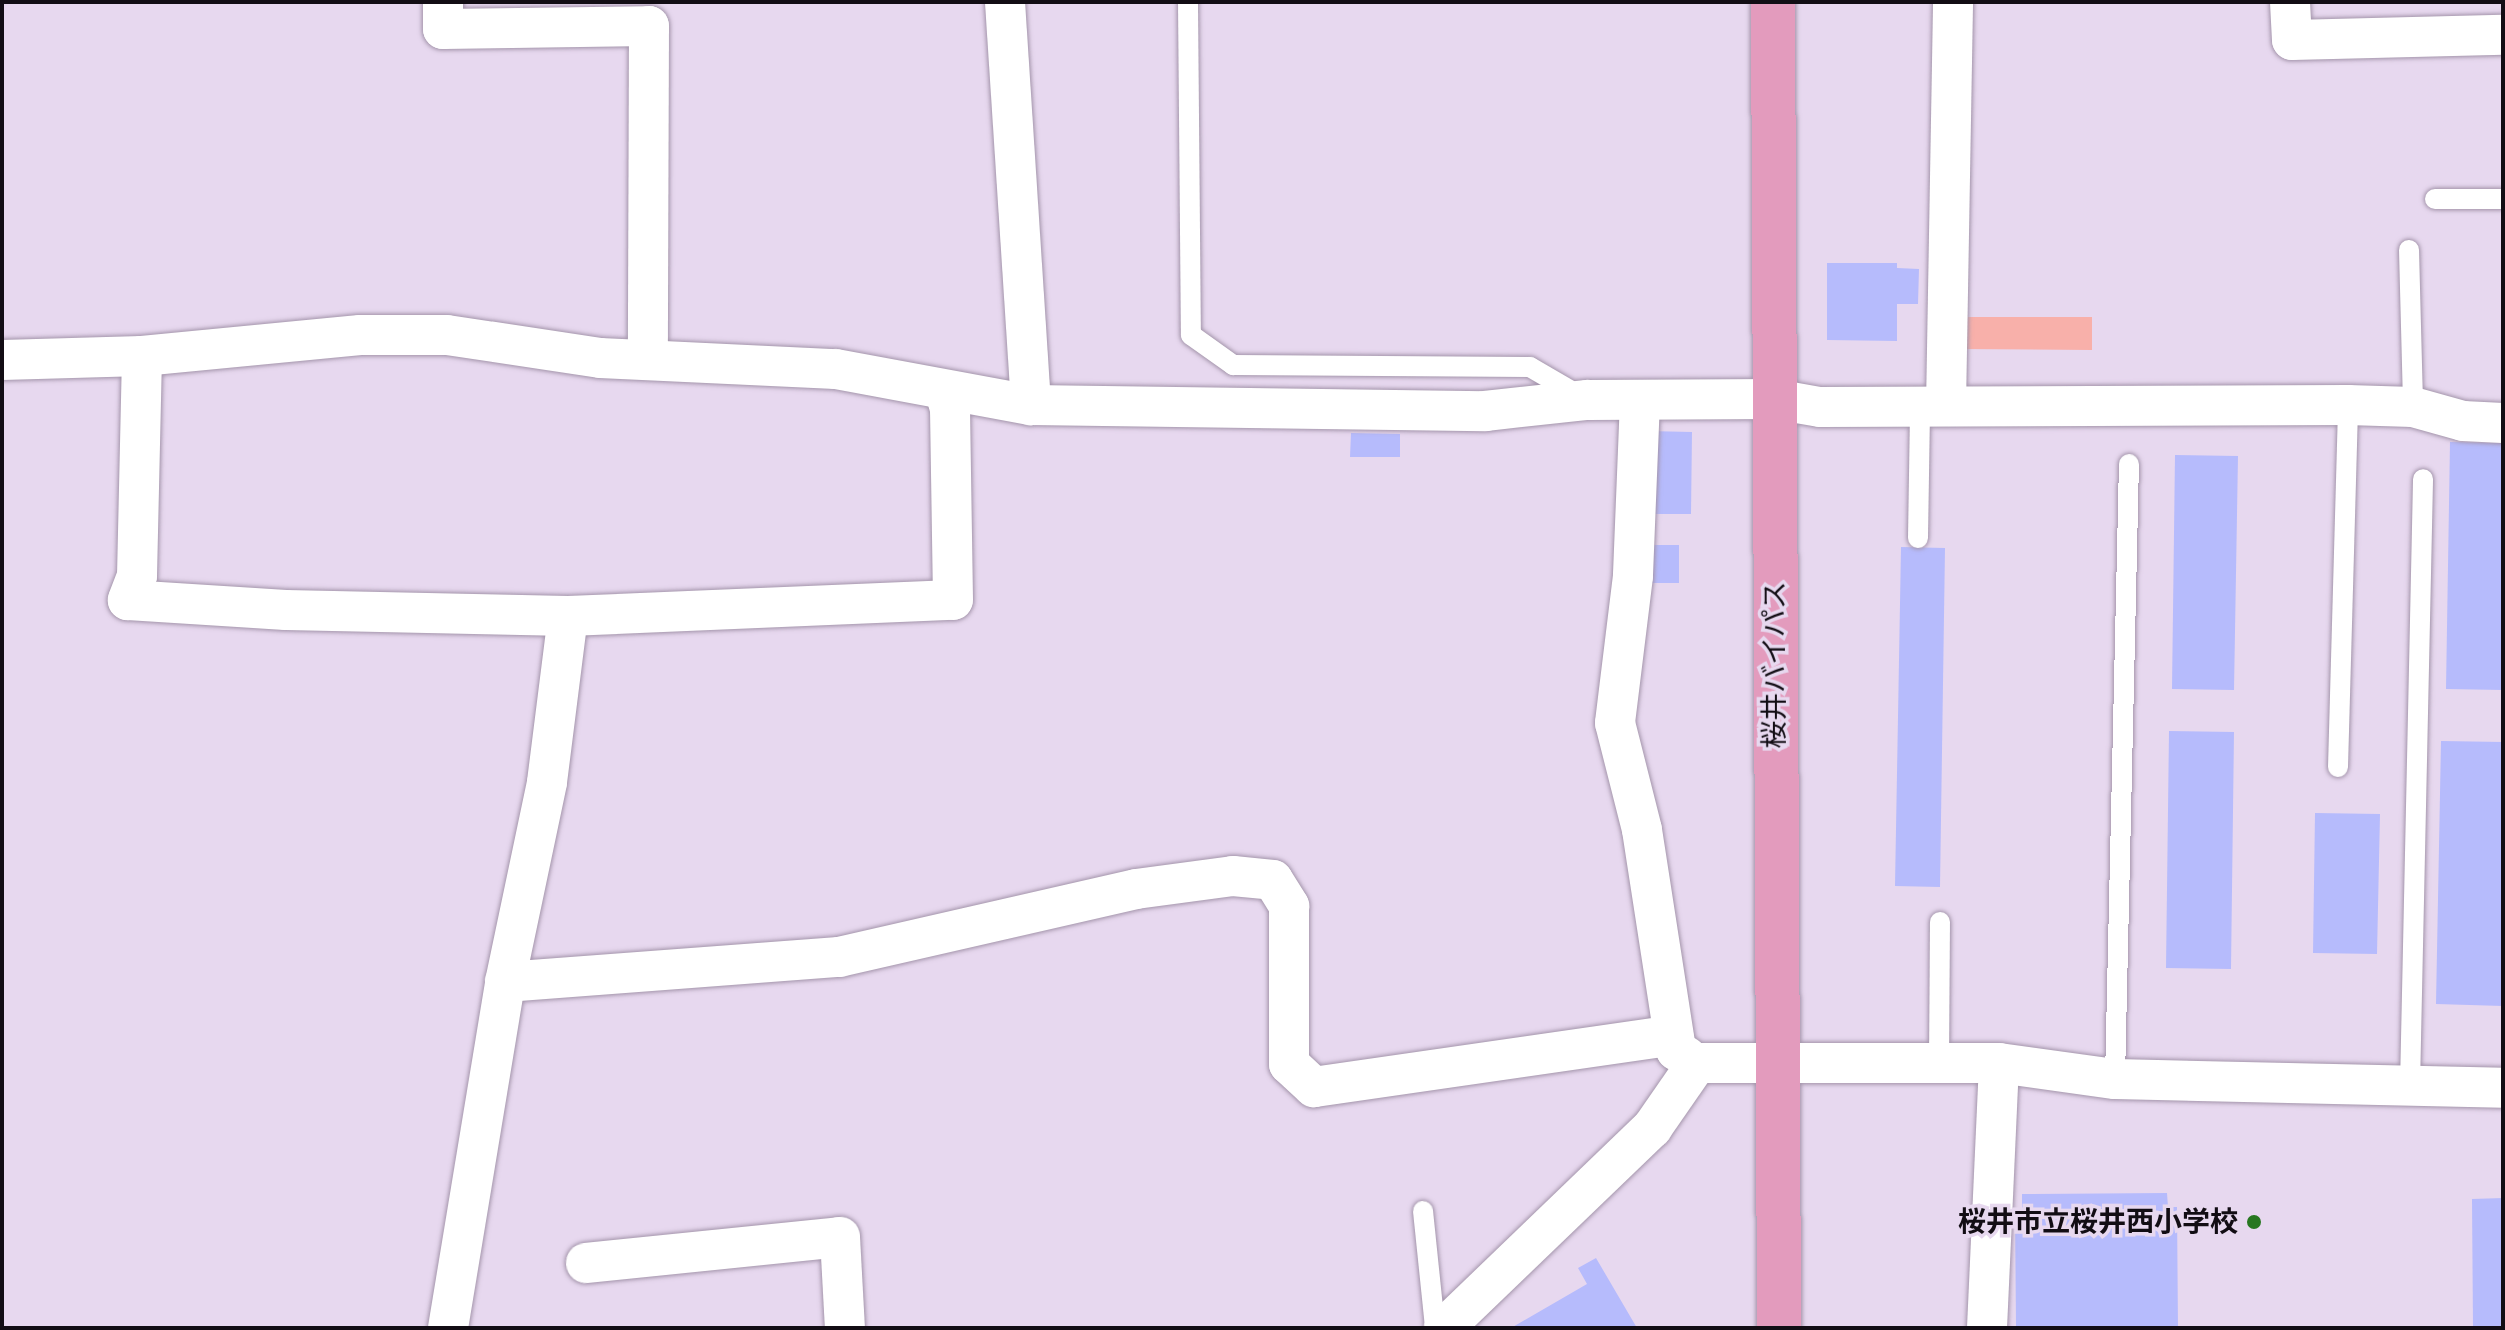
<!DOCTYPE html>
<meta charset="utf-8">
<style>
body{margin:0}
#map{position:relative;width:2505px;height:1330px;overflow:hidden;background:#e7d8ef;font-family:"DejaVu Sans","Noto Sans JP",sans-serif}
div>[style]{position:absolute}
[style*='--x']{left:calc(var(--x)*1px);top:calc(var(--y)*1px);width:calc(var(--w)*1px);rotate:calc(var(--a)*1deg)}
.green>*{inset:0;background:#f8b0aa}
.building>*{inset:0;background:#b6bbfc}
.roads{filter:drop-shadow(0 0 2px #a495ab) drop-shadow(0 0 2px #a495ab)}
.lane>*{height:20px;margin:-10px;padding:0 10px;transform-origin:10px;border-radius:10px;background:#fff}
.street>*{height:40px;margin:-20px;padding:0 20px;transform-origin:20px;border-radius:20px;background:#fff}
.highway>*{height:44px;margin:-22px;padding:0 22px;transform-origin:22px;border-radius:22px;background:#e39bbd}
.dots>*{width:22px;height:22px;translate:-50% -50%;box-sizing:border-box;border:4px solid #e7d8ef;border-radius:50%}
span{translate:-50% -50%;white-space:nowrap;text-align:center;line-height:1.15;-webkit-text-stroke:7px #e7d8ef;paint-order:stroke}
.street-label{font-size:28px;color:#120d14}
.poi-label{font-size:28px;color:#120d14;font-weight:700}
.right{translate:-100% -50%;text-align:right}
.frame{position:absolute;inset:0;border:4px solid #120d14;pointer-events:none}
</style>
<div id="map">
<div class="green">
<div style="clip-path:polygon(1957px 317px,2092px 317px,2092px 350px,1957px 349px)"></div>
</div>
<div class="building">
<div style="clip-path:polygon(1827px 263px,1897px 263px,1897px 268px,1919px 269px,1918px 304px,1897px 304px,1897px 341px,1827px 340px)"></div>
<div style="clip-path:polygon(1648px 431px,1692px 432px,1691px 514px,1647px 514px)"></div>
<div style="clip-path:polygon(1351px 433px,1400px 434px,1400px 457px,1350px 457px)"></div>
<div style="clip-path:polygon(2450px 442px,2503px 443px,2503px 690px,2446px 689px)"></div>
<div style="clip-path:polygon(2175px 455px,2238px 456px,2234px 690px,2172px 689px)"></div>
<div style="clip-path:polygon(1643px 545px,1679px 545px,1679px 583px,1643px 583px)"></div>
<div style="clip-path:polygon(1901px 547px,1945px 548px,1940px 887px,1895px 886px)"></div>
<div style="clip-path:polygon(2169px 731px,2234px 732px,2231px 969px,2166px 968px)"></div>
<div style="clip-path:polygon(2441px 741px,2503px 742px,2503px 1006px,2436px 1004px)"></div>
<div style="clip-path:polygon(2315px 813px,2380px 814px,2377px 954px,2313px 953px)"></div>
<div style="clip-path:polygon(2167px 1193px,2168px 1207px,2177px 1207px,2178px 1328px,2016px 1328px,2015px 1209px,2022px 1209px,2022px 1194px)"></div>
<div style="clip-path:polygon(2503px 1198px,2503px 1328px,2473px 1328px,2472px 1199px)"></div>
<div style="clip-path:polygon(1596px 1258px,1637px 1328px,1511px 1328px,1587px 1284px,1578px 1268px)"></div>
</div>
<div class="roads">
<div class="lane">
<div style="--x:1188;--y:2;--w:333;--a:89.5"></div>
<div style="--x:1191;--y:335;--w:52;--a:35.5"></div>
<div style="--x:1233;--y:365;--w:297;--a:0.4"></div>
<div style="--x:1530;--y:367;--w:58;--a:30.1"></div>
<div style="--x:2435;--y:199;--w:68;--a:0"></div>
<div style="--x:2409;--y:250;--w:157;--a:88.5"></div>
<div style="--x:1918;--y:538;--w:132;--a:-89.1"></div>
<div style="--x:2338;--y:767;--w:362;--a:-88.4"></div>
<div style="--x:1939;--y:1063;--w:141;--a:-89.6"></div>
<div style="--x:2115;--y:1079;--w:615;--a:-88.7"></div>
<div style="--x:2410;--y:1086;--w:607;--a:-88.77"></div>
<div style="--x:1423;--y:1211;--w:118;--a:84.1"></div>
</div>
<div class="street">
<div style="--x:443;--y:2;--w:27;--a:90"></div>
<div style="--x:443;--y:29;--w:206;--a:-0.8"></div>
<div style="--x:649;--y:26;--w:331;--a:90.2"></div>
<div style="--x:1005;--y:2;--w:404;--a:86.3"></div>
<div style="--x:2290;--y:2;--w:38;--a:87"></div>
<div style="--x:2292;--y:40;--w:211;--a:-1.4"></div>
<div style="--x:142;--y:356;--w:220;--a:91.3"></div>
<div style="--x:137;--y:576;--w:26;--a:111"></div>
<div style="--x:128;--y:600;--w:158;--a:3.6"></div>
<div style="--x:286;--y:610;--w:282;--a:1.2"></div>
<div style="--x:568;--y:616;--w:385;--a:-2.4"></div>
<div style="--x:953;--y:600;--w:191;--a:-90.9"></div>
<div style="--x:950;--y:409;--w:18;--a:-106"></div>
<div style="--x:2;--y:360;--w:140;--a:-1.6"></div>
<div style="--x:142;--y:356;--w:219;--a:-5.5"></div>
<div style="--x:360;--y:335;--w:87;--a:0"></div>
<div style="--x:447;--y:335;--w:155;--a:8.5"></div>
<div style="--x:600;--y:358;--w:236;--a:2.7"></div>
<div style="--x:836;--y:369;--w:198;--a:10.5"></div>
<div style="--x:1031;--y:405;--w:454;--a:0.8"></div>
<div style="--x:1485;--y:411;--w:103;--a:-6.2"></div>
<div style="--x:1587;--y:400;--w:187;--a:-0.3"></div>
<div style="--x:1774;--y:399;--w:47;--a:9.9"></div>
<div style="--x:1820;--y:407;--w:528;--a:-0.22"></div>
<div style="--x:2348;--y:405;--w:65;--a:1.8"></div>
<div style="--x:2413;--y:407;--w:52;--a:15.6"></div>
<div style="--x:2463;--y:421;--w:40;--a:2.9"></div>
<div style="--x:1640;--y:400;--w:176;--a:92.3"></div>
<div style="--x:1633;--y:576;--w:148;--a:97"></div>
<div style="--x:1615;--y:723;--w:110;--a:75.8"></div>
<div style="--x:1642;--y:830;--w:223;--a:81.2"></div>
<div style="--x:1676;--y:1050;--w:13;--a:32"></div>
<div style="--x:1946;--y:406;--w:404;--a:-89"></div>
<div style="--x:505;--y:982;--w:335;--a:-4.3"></div>
<div style="--x:839;--y:957;--w:305;--a:-12.9"></div>
<div style="--x:1136;--y:889;--w:98;--a:-7.6"></div>
<div style="--x:1233;--y:876;--w:40;--a:5.7"></div>
<div style="--x:1273;--y:880;--w:31;--a:58"></div>
<div style="--x:1289;--y:906;--w:158;--a:90"></div>
<div style="--x:1289;--y:1064;--w:34;--a:43"></div>
<div style="--x:1314;--y:1087;--w:363;--a:-8.2"></div>
<div style="--x:586;--y:1263;--w:255;--a:-5.8"></div>
<div style="--x:840;--y:1237;--w:91;--a:86.9"></div>
<div style="--x:448;--y:1328;--w:351;--a:-80.6"></div>
<div style="--x:505;--y:982;--w:204;--a:-78.1"></div>
<div style="--x:547;--y:782;--w:167;--a:-82.8"></div>
<div style="--x:1444;--y:1328;--w:289;--a:-43.9"></div>
<div style="--x:1652;--y:1128;--w:79;--a:-55.3"></div>
<div style="--x:1697;--y:1063;--w:302;--a:0"></div>
<div style="--x:1999;--y:1063;--w:117;--a:7.9"></div>
<div style="--x:2115;--y:1079;--w:388;--a:1.3"></div>
<div style="--x:1987;--y:1328;--w:265;--a:-87.4"></div>
</div>
<div class="highway">
<div style="--x:1773;--y:2;--w:1326;--a:89.74"></div>
</div>
</div>
<div class="dots">
<div style="left:2254px;top:1222px;background:#277720"></div>
</div>
<div class="street-label">
<span style="left:1775px;top:665px;rotate:-90deg">桜井バイパス</span>
</div>
<div class="poi-label">
<span class="right" style="left:2238px;top:1222px">桜井市立桜井西小学校</span>
</div>
<div class="frame"></div>
</div>
